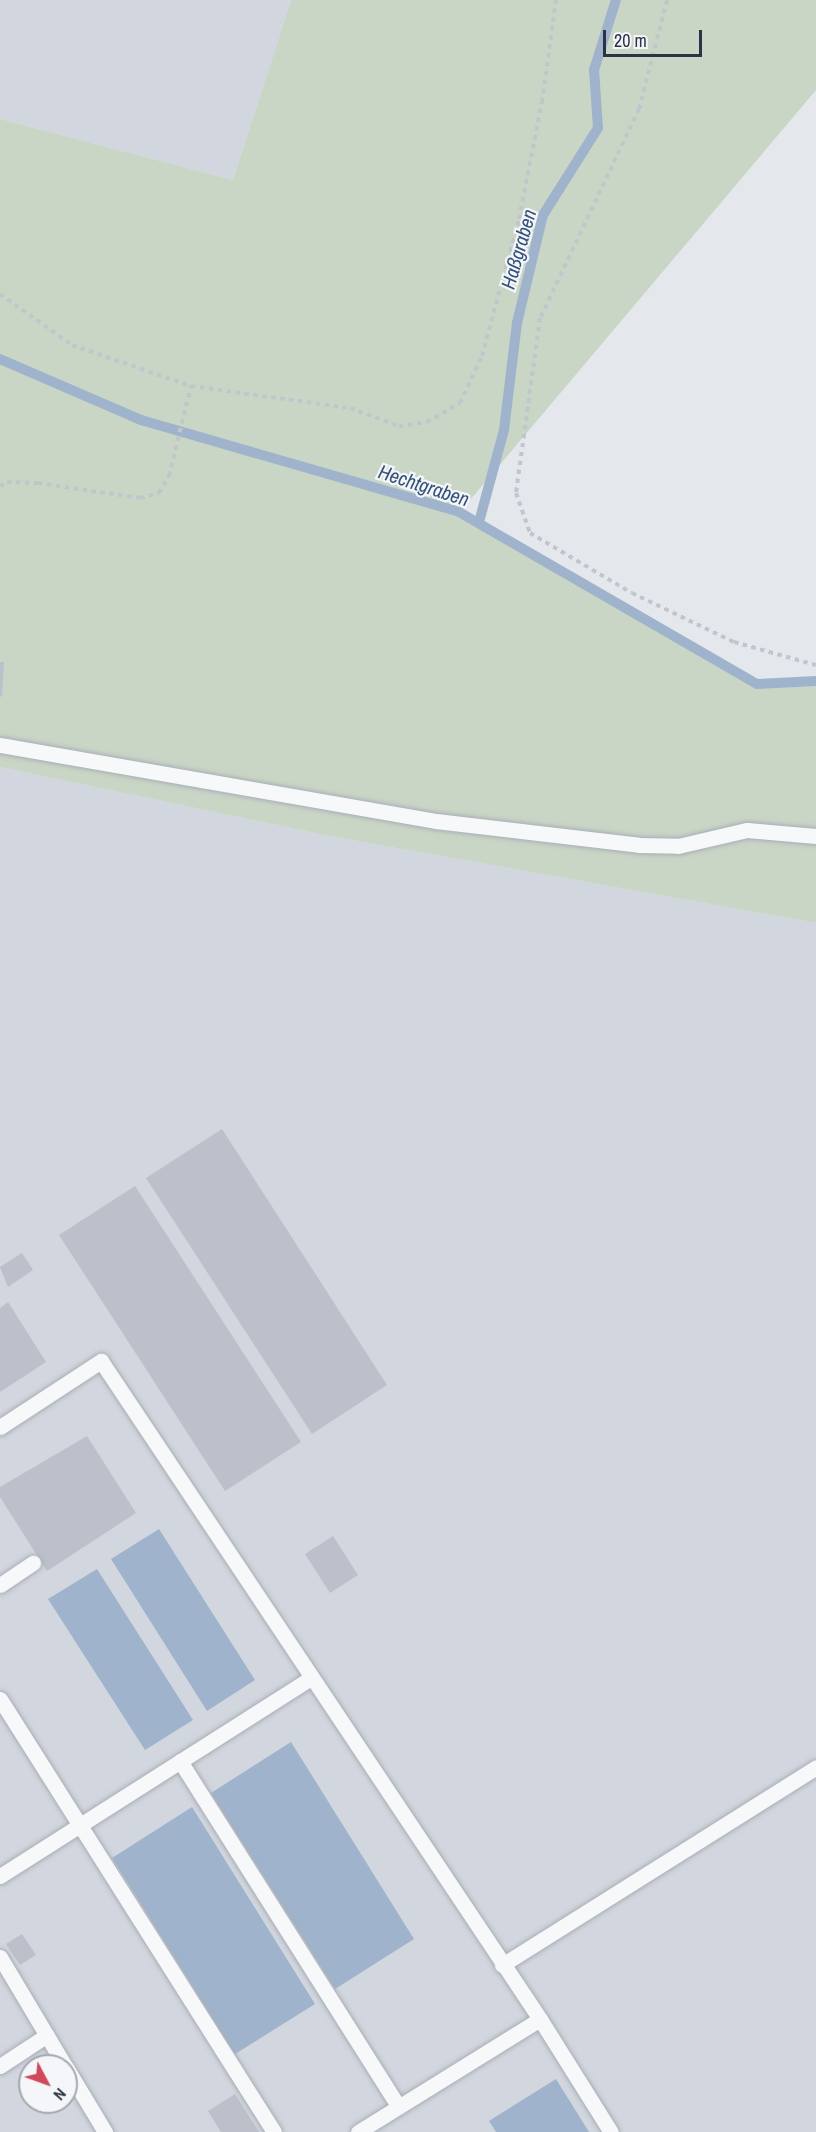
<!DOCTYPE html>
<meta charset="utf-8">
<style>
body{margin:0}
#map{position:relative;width:816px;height:2132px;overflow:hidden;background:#e4e7ec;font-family:"Archivo Narrow",sans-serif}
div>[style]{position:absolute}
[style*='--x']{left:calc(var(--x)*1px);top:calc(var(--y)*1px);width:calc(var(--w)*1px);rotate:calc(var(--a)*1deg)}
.built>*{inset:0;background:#d2d6de}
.green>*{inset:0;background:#c9d6c5}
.water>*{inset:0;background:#9fb4cc}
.stream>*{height:10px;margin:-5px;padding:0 5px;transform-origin:5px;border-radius:5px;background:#9fb4cc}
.building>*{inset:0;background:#bbc0ca}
.path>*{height:4px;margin-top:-2px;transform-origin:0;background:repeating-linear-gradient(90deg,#c2c5cb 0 4.5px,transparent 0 9px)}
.roads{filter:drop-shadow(0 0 2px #a9aeb7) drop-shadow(0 0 2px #a9aeb7)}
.service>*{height:15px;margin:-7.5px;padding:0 7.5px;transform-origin:7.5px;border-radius:7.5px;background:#f7f8fa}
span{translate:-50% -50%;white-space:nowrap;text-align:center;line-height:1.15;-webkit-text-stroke:4.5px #f4f6f9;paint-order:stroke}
.water-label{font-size:20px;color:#34527a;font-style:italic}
.north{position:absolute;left:18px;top:2054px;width:60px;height:60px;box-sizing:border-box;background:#f4f6f9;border:2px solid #a4a8b1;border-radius:50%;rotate:131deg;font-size:16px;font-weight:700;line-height:24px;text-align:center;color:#2b3445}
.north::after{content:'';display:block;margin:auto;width:21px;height:27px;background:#d1495b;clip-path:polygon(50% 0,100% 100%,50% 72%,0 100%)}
.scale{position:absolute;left:603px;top:30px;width:99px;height:27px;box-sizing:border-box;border:3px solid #2b3445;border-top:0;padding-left:8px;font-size:18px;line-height:21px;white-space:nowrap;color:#2b3445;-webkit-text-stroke:4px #f4f6f9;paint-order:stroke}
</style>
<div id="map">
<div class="built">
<div style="clip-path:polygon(0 0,291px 0,233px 180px,0 119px)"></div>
<div style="clip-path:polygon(evenodd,0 767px,329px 836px,816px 923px,816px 2132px,0 2132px,0 767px,30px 2066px,66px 2066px,66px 2102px,30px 2102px,30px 2066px)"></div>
</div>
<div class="green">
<div style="clip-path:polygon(291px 0,816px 0,816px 90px,460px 512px,757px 684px,816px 681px,816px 923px,329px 836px,0 767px,0 119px,233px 180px)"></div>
</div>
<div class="water">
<div style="clip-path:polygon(159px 1529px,255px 1680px,207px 1711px,111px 1559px)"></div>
<div style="clip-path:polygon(97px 1569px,193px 1720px,145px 1750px,48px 1599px)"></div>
<div style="clip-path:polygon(291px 1742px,414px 1939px,335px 1989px,211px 1793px)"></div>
<div style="clip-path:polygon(192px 1807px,315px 2004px,235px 2054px,112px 1858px)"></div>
<div style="clip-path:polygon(556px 2079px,589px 2132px,496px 2132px,489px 2121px)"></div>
</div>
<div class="stream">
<div style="--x:0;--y:359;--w:154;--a:23.4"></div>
<div style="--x:141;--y:420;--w:331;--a:16.1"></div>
<div style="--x:459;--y:512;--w:344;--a:30"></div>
<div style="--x:757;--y:684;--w:59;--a:-2.9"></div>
<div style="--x:479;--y:522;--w:95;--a:-74.8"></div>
<div style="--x:504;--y:430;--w:108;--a:-83.1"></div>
<div style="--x:517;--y:323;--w:111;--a:-76.5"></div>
<div style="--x:543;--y:215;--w:103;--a:-57.7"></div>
<div style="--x:598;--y:128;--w:58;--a:-93.9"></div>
<div style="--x:594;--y:70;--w:73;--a:-72.6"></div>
</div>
<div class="building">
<div style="clip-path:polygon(0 662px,4px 662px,2px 697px,0 696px)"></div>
<div style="clip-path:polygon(222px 1129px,387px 1385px,312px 1434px,146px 1178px)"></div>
<div style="clip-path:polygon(135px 1186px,301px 1442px,225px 1491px,59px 1235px)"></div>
<div style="clip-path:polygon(22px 1253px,33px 1270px,8px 1287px,0 1267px)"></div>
<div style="clip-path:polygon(8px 1302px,46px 1362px,0 1392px,0 1308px)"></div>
<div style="clip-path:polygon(87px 1436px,136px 1513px,47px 1571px,0 1497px,0 1487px)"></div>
<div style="clip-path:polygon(333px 1536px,358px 1575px,330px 1593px,305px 1554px)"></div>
<div style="clip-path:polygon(22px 1934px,36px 1955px,20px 1965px,6px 1944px)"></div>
<div style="clip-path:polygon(235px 2094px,259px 2132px,221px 2132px,208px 2111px)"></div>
</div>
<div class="path">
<div style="--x:667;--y:0;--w:113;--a:104.4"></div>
<div style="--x:639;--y:109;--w:231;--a:115.3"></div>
<div style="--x:540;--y:318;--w:177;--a:97.8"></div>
<div style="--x:516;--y:493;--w:42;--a:70.7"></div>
<div style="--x:530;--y:533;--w:118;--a:30.5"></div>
<div style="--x:632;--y:593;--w:113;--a:25.7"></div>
<div style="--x:734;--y:642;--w:85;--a:15.7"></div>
<div style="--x:0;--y:294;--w:88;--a:35.3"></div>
<div style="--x:72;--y:345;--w:126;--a:19"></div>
<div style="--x:191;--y:386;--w:161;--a:7.9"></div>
<div style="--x:350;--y:408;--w:52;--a:20.2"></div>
<div style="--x:399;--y:426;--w:28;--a:-8"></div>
<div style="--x:427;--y:422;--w:38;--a:-30"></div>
<div style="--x:460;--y:403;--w:52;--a:-64.9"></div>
<div style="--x:482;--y:356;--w:142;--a:-74.9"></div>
<div style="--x:519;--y:219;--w:119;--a:-78.9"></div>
<div style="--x:542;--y:102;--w:103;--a:-82.2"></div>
<div style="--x:0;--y:486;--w:8;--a:-30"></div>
<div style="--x:7;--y:482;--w:31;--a:2"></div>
<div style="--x:38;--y:483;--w:103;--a:8.4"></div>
<div style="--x:140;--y:498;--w:20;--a:-15"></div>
<div style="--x:159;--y:493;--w:20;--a:-60"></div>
<div style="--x:169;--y:476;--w:93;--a:-76.3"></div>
</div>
<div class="roads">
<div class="service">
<div style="--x:0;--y:745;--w:443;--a:9.9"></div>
<div style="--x:436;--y:821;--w:204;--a:6.7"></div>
<div style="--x:639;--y:845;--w:39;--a:1"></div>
<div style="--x:678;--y:846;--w:71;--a:-13.1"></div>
<div style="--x:747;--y:830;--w:69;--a:5"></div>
<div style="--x:0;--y:1427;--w:121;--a:-33.2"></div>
<div style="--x:101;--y:1361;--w:791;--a:56.29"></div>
<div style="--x:540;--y:2019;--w:133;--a:57.9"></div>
<div style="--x:0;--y:1585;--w:40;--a:-34"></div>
<div style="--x:0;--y:1699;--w:512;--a:57.67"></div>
<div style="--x:180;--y:1761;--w:408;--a:57.7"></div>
<div style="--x:0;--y:1876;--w:369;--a:-32.5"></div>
<div style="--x:0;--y:1957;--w:127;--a:59.2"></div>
<div style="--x:502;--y:1965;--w:371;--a:-32.2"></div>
<div style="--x:0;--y:2066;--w:56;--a:-33.4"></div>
<div style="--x:66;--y:2067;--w:76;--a:59"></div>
<div style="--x:358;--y:2132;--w:214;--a:-31.8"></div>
</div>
</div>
<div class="water-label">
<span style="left:518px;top:249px;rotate:-74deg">Haßgraben</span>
<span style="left:424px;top:485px;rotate:18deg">Hechtgraben</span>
</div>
<div class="north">N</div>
<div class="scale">20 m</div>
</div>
